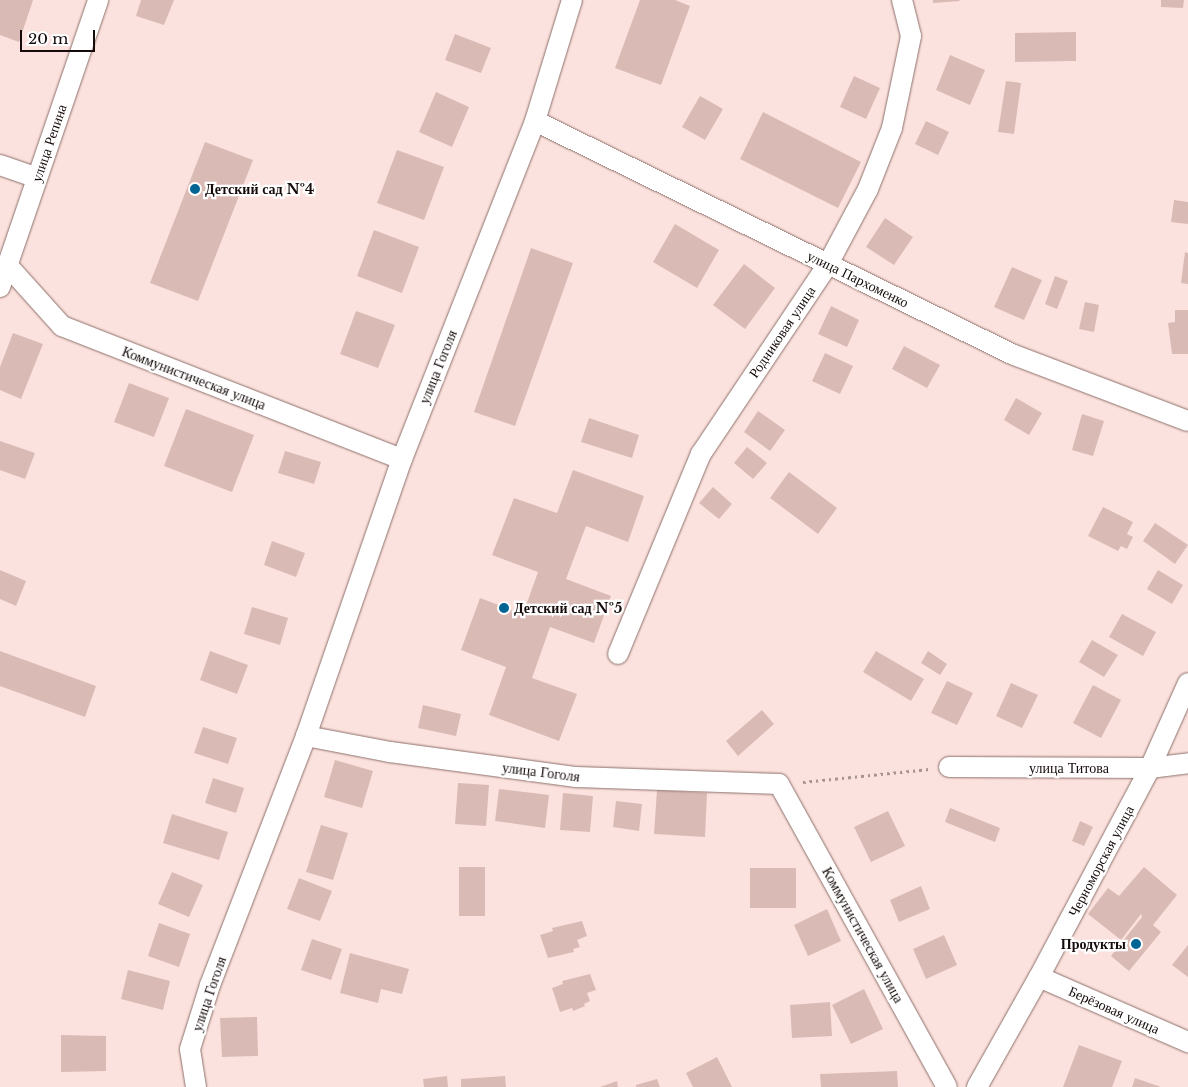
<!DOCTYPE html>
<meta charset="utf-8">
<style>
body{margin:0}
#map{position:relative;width:1188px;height:1087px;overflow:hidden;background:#fce2de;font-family:"Libre Baskerville",serif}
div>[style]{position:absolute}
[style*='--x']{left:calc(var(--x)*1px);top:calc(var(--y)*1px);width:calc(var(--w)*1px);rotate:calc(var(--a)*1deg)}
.building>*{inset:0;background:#dabab5}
.path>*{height:3px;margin-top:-1.5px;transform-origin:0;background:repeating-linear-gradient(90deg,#a79390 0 2.5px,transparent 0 6.5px)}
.roads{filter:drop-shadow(0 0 1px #8c706b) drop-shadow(0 0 1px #8c706b)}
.street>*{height:20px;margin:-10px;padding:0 10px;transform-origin:10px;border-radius:10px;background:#fff}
.dots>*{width:14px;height:14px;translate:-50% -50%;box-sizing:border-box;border:2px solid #fff;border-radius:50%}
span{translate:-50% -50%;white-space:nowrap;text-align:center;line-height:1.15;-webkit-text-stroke:4.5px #fff;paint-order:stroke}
.street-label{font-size:14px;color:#150b0a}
.poi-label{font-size:14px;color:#150b0a;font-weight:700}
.left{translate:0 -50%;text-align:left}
.right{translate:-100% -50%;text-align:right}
.scale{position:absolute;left:20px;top:30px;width:75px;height:22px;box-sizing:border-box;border:2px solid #150b0a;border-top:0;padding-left:6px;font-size:15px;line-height:18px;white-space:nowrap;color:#150b0a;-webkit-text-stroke:4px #fff;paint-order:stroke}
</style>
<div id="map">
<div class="building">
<div style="clip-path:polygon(0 0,33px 0,19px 42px,0 35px)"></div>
<div style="clip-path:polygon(141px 0,174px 0,164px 25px,136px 16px)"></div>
<div style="clip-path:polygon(640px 0,675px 0,690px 6px,661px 85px,615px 68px)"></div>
<div style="clip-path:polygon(933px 0,959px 0,960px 1px,933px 3px)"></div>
<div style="clip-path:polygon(1161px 0,1184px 0,1183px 8px,1161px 7px)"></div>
<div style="clip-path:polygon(1076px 32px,1076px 61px,1015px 62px,1015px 33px)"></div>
<div style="clip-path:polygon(455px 34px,491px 48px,481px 73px,445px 60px)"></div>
<div style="clip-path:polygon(950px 55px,985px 70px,970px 105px,936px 90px)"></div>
<div style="clip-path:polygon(854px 76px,880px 88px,866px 119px,840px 107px)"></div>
<div style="clip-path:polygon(1006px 81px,1021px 83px,1014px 134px,998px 132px)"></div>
<div style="clip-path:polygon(436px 92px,469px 107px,452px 147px,419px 132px)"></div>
<div style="clip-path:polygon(700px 96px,723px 109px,705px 140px,682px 127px)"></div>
<div style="clip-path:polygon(763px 112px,861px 162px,838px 208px,740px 159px)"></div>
<div style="clip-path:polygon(926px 121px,949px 132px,938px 155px,915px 144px)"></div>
<div style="clip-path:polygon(205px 142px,253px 160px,198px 301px,150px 283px)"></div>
<div style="clip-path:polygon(397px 150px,444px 167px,424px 220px,377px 203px)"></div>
<div style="clip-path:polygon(1174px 200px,1188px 202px,1188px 224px,1171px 222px)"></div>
<div style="clip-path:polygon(885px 218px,913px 237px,894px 265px,866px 247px)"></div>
<div style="clip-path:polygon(675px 224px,719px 250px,697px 288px,653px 262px)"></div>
<div style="clip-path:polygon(374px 230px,419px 247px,402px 293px,357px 276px)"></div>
<div style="clip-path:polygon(531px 248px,573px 263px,515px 426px,474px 412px)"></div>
<div style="clip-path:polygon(1185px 252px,1188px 253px,1188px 284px,1181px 283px)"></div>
<div style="clip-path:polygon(744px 264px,775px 288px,745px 329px,713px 305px)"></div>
<div style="clip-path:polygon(1012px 267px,1042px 280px,1024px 320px,994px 307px)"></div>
<div style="clip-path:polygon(1055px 276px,1068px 281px,1057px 309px,1045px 304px)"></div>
<div style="clip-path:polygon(1085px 302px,1099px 305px,1094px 332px,1079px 329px)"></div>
<div style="clip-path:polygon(831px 306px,859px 320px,847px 347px,818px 334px)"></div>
<div style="clip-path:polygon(1175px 310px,1188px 310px,1188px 354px,1172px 354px,1168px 323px,1175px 322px)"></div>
<div style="clip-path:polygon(356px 311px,395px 325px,378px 368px,340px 354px)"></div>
<div style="clip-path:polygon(13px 333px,43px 344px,21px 399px,0 390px,0 367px)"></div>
<div style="clip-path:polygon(904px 346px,940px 365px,927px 388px,892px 369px)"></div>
<div style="clip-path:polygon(825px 353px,853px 366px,840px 394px,812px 381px)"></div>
<div style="clip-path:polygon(129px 383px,169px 398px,154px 437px,114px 422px)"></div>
<div style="clip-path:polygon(1016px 398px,1042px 413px,1029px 435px,1004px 420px)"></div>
<div style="clip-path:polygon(186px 409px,254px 435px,232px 492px,164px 466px)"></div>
<div style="clip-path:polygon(758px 411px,785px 430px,770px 451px,744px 432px)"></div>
<div style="clip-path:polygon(1082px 414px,1104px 421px,1093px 456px,1072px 450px)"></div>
<div style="clip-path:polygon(589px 418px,639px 435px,632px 458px,581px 442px)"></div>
<div style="clip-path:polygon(0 441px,35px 453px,25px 479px,0 470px)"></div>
<div style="clip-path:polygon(747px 447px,767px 463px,753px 479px,734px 463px)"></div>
<div style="clip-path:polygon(285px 451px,321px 462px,314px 484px,278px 473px)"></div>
<div style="clip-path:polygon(573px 470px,644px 496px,628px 542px,586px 526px,566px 579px,611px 596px,594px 643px,550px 627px,532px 678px,577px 694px,559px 741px,489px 715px,506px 667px,461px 650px,480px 598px,523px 614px,538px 572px,492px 555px,514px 498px,557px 513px)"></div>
<div style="clip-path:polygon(789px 472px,837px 508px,818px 534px,770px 498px)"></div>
<div style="clip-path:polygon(713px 487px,732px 504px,719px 519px,699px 503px)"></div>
<div style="clip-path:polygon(1103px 507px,1133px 522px,1127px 534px,1133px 537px,1127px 549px,1121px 546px,1118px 551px,1088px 536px)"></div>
<div style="clip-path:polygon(1155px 523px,1188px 545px,1175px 564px,1143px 541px)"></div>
<div style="clip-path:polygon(272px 541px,305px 553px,296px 577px,264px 565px)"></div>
<div style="clip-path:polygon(0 570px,26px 581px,16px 606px,0 599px)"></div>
<div style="clip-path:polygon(1158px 570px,1183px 585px,1172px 604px,1147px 589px)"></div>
<div style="clip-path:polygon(252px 607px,288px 618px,280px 645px,244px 634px)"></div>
<div style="clip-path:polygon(1122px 614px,1156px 632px,1143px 656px,1109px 637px)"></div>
<div style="clip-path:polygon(1092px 640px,1118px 655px,1104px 677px,1079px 662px)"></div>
<div style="clip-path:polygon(0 651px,96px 686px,85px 717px,0 686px)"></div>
<div style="clip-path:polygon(210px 651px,248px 665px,237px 694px,200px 680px)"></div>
<div style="clip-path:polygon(876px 651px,924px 679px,911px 701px,863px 672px)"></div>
<div style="clip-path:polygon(928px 651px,947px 664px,940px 675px,921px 663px)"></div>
<div style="clip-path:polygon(947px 681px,973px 693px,957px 725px,931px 713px)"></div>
<div style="clip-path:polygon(1011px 683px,1038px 695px,1022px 728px,996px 716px)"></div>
<div style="clip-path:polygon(1093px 685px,1121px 700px,1101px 738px,1073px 723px)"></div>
<div style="clip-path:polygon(423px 705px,461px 714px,456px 736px,418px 728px)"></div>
<div style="clip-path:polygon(762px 710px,774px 724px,738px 756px,726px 741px)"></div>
<div style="clip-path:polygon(203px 727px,237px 738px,228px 764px,194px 753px)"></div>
<div style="clip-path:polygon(335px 760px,373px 771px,362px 808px,324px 797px)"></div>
<div style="clip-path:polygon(213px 778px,244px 788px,236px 813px,205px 803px)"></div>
<div style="clip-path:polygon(458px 783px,489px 785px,486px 826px,455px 824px)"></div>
<div style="clip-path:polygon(499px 789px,549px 795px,545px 828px,495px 821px)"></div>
<div style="clip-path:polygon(657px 790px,707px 793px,705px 837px,654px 834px)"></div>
<div style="clip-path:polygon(563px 793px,593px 796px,590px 832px,560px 830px)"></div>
<div style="clip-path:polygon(616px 801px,642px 804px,639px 831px,613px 827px)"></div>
<div style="clip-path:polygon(950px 808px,1000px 828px,995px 842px,945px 822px)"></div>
<div style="clip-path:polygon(888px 811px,905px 846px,871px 862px,854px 827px)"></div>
<div style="clip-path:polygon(172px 814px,228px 832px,219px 860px,163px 843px)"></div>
<div style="clip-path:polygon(1080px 821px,1093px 827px,1084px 846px,1072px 841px)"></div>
<div style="clip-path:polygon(321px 825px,348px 833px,333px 880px,306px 872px)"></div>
<div style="clip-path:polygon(459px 867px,485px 867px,485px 916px,459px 916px)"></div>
<div style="clip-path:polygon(1144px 867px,1177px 895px,1153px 925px,1161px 932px,1129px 971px,1111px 956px,1142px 917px,1141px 914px,1121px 940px,1088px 914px,1108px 888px,1119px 896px)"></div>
<div style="clip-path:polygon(750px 868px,796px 868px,796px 908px,750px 908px)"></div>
<div style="clip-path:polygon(172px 872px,203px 885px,189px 917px,158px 904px)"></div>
<div style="clip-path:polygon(299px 878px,332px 891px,320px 921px,287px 909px)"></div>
<div style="clip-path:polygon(921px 886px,930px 909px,899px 922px,890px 900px)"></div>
<div style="clip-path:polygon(827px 909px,841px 941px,808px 956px,794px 925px)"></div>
<div style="clip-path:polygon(582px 921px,587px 936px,577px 940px,580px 947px,573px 949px,574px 952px,548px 958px,540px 935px,553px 931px,552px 928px)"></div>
<div style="clip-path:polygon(159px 923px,190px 934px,179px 967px,148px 956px)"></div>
<div style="clip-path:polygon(944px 935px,957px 965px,926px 979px,913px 949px)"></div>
<div style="clip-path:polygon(312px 939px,342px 949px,331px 980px,301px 970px)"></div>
<div style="clip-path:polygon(1188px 945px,1188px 977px,1172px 965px)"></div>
<div style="clip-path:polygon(350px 953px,409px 969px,402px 994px,381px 989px,378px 1003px,340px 993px)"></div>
<div style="clip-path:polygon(128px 970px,170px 981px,163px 1010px,121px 999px)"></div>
<div style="clip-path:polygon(590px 974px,596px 990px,587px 993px,590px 1001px,584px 1004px,585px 1006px,573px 1011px,572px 1008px,560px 1012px,552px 988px,563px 984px,562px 981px)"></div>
<div style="clip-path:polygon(864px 989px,883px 1029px,851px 1044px,832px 1005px)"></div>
<div style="clip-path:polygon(830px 1002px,832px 1036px,792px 1038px,790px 1005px)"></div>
<div style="clip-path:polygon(257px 1017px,258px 1056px,222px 1057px,220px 1018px)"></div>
<div style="clip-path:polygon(61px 1035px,106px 1036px,106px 1071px,61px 1072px)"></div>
<div style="clip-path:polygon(1079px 1045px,1122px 1061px,1112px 1087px,1063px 1087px)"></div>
<div style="clip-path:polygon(717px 1057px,732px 1087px,693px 1087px,686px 1073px)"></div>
<div style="clip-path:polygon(897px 1071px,898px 1087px,821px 1087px,820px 1074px)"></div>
<div style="clip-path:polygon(447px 1076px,448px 1087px,424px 1087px,423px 1079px)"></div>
<div style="clip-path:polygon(505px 1076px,506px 1087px,461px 1087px,461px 1079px)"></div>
<div style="clip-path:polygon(1135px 1078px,1161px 1087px,1132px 1087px)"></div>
<div style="clip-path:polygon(657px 1079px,660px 1087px,636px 1087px,636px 1085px)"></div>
<div style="clip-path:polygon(617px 1081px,618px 1087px,600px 1087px)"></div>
</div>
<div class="path">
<div style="--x:803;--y:782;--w:127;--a:-5.9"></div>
</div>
<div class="roads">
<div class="street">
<div style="--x:535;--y:121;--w:533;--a:26.04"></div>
<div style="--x:1014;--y:355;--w:186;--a:20.8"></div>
<div style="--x:0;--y:165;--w:39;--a:19"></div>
<div style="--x:8;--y:266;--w:81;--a:48"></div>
<div style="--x:62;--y:326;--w:365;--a:21.4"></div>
<div style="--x:0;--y:287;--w:303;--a:-71.1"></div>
<div style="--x:618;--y:654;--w:217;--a:-67.5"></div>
<div style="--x:701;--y:454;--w:229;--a:-56.2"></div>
<div style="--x:828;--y:264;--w:85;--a:-61.9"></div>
<div style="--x:868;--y:189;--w:66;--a:-68.5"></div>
<div style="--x:892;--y:128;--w:94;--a:-78.3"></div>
<div style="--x:911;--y:36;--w:37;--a:-104"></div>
<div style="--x:306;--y:736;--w:86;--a:10.8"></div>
<div style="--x:390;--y:752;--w:188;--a:7.7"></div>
<div style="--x:576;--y:777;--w:203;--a:2"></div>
<div style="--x:779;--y:784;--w:346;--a:61"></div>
<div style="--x:949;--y:767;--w:201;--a:0.3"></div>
<div style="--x:1150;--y:768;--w:38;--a:-7"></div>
<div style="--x:1039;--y:977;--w:163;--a:23.6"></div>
<div style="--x:196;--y:1087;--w:38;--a:-99"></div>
<div style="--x:190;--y:1049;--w:67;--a:-72.6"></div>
<div style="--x:210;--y:985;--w:267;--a:-68.9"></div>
<div style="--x:306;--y:736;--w:293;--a:-70.9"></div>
<div style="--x:402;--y:459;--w:363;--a:-68.5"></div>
<div style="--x:535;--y:121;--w:127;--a:-73"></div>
<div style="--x:977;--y:1087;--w:126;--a:-60.6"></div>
<div style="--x:1039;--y:977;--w:237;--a:-62"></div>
<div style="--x:1150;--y:768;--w:93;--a:-65.9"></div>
</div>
</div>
<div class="dots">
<div style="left:195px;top:189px;background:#026493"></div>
<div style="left:504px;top:608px;background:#026493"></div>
<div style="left:1136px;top:944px;background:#026493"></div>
</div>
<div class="street-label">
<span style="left:49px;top:143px;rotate:-71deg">улица Репина</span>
<span style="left:858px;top:279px;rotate:26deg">улица Пархоменко</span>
<span style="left:782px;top:332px;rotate:-56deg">Родниковая улица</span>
<span style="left:438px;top:367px;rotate:-68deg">улица Гоголя</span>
<span style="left:194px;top:378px;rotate:21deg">Коммунистическая улица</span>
<span style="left:1069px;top:768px">улица Титова</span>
<span style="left:541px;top:772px;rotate:7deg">улица Гоголя</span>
<span style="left:1101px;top:861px;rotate:-62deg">Черноморская улица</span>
<span style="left:863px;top:935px;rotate:61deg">Коммунистическая улица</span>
<span style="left:209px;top:994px;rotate:-71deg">улица Гоголя</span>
<span style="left:1114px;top:1010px;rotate:24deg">Берёзовая улица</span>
</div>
<div class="poi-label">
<span class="left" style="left:205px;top:189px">Детский сад №4</span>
<span class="left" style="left:514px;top:608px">Детский сад №5</span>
<span class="right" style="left:1126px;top:944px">Продукты</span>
</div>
<div class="scale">20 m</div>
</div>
